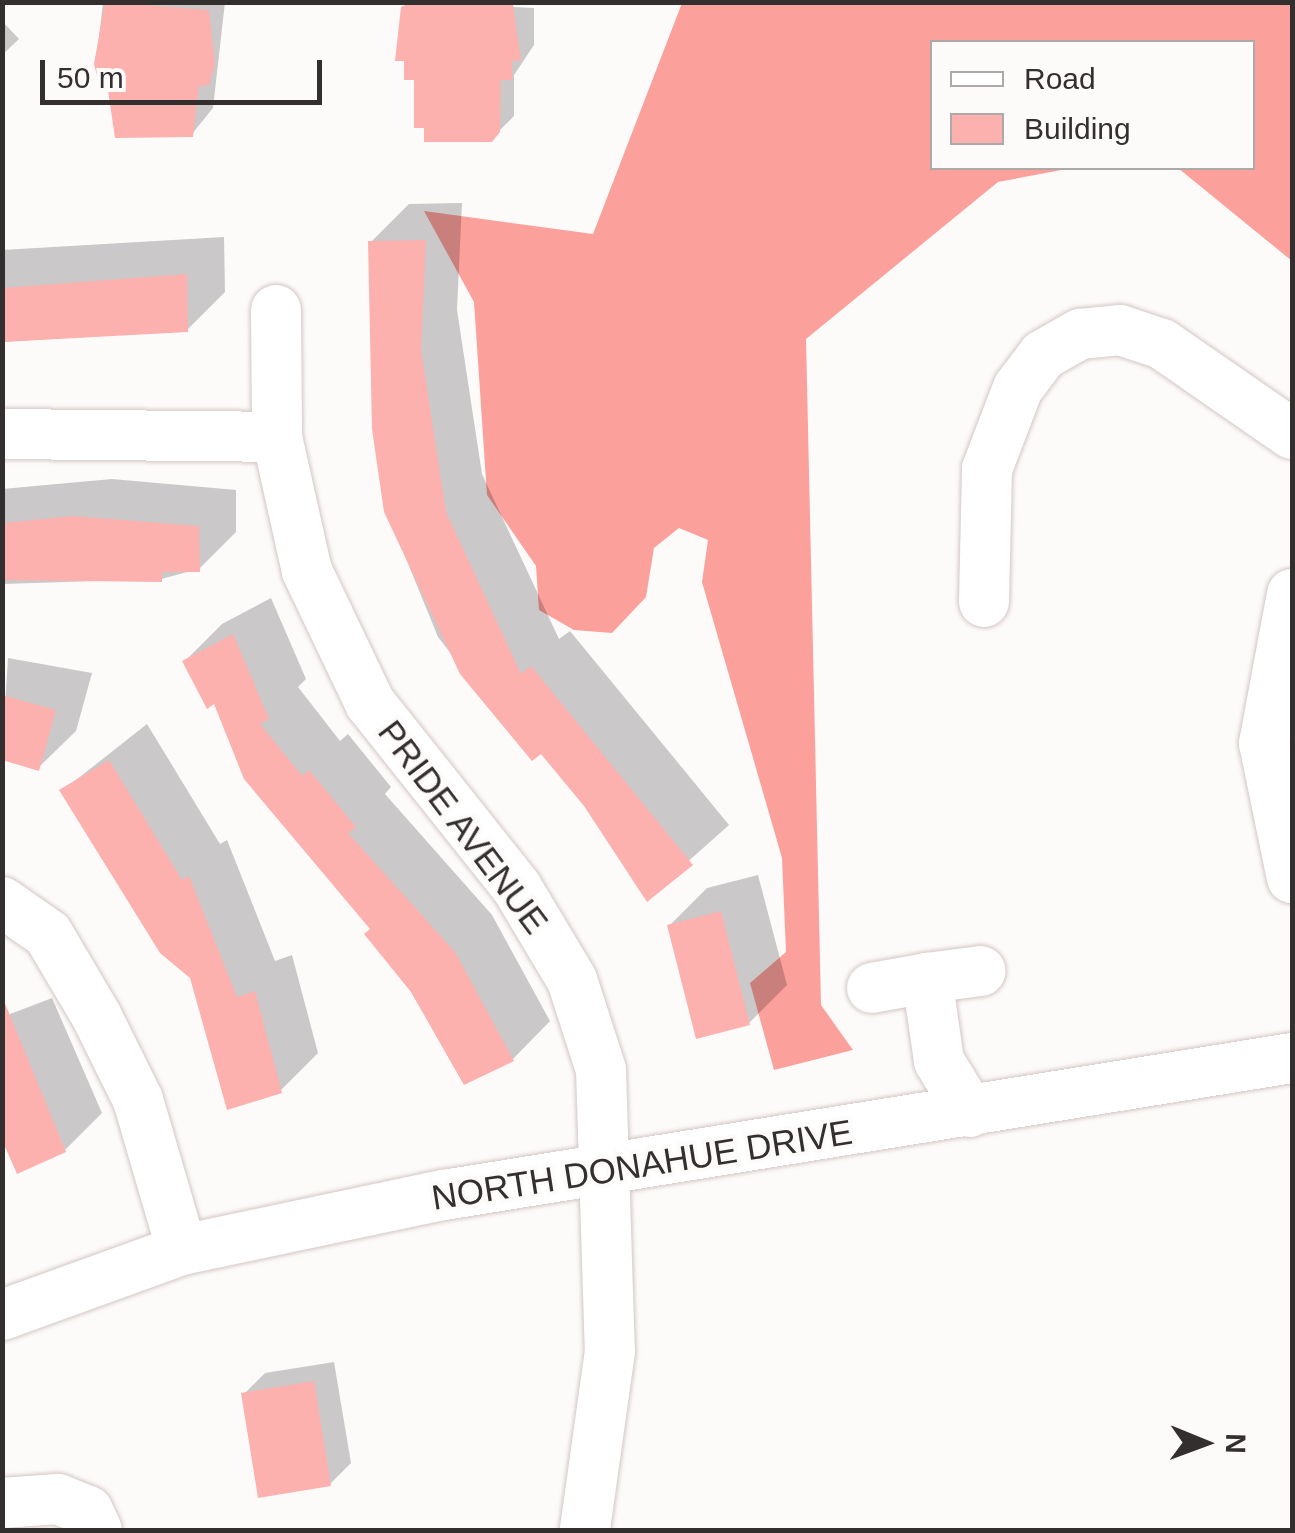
<!DOCTYPE html>
<style>
body{margin:0}
#map{position:relative;width:1295px;height:1533px;overflow:hidden;background:#fdfbfa;font-family:Helvetica,sans-serif}
div>[style]{position:absolute}
[style*='--x']{left:calc(var(--x)*1px);top:calc(var(--y)*1px);width:calc(var(--w)*1px);rotate:calc(var(--a)*1deg)}
.forest>*{inset:0;background:#fca09c}
.shadow>*{inset:0;background:#0003}
.building>*{inset:0;background:#fcb1ae}
.roads{filter:drop-shadow(0 0 2px #d3c6c5) drop-shadow(0 0 2px #d3c6c5)}
.minor>*{height:50px;margin:-25px;padding:0 25px;transform-origin:25px;border-radius:25px;background:#fff}
span{translate:-50% -50%;white-space:nowrap;text-align:center;line-height:1.15;-webkit-text-stroke:8px #fdfbfa;paint-order:stroke}
.street-label{font-size:35px;color:#342f2f}
.frame{position:absolute;inset:0;border:5px solid #342f2f;pointer-events:none}
.legend{position:absolute;left:930px;top:40px;width:325px;height:130px;box-sizing:border-box;background:#fdfbfa;border:2px solid #ada9a9;margin:0;padding:12px 18px;list-style:none;font-size:30px;color:#342f2f}
.legend li{display:flex;align-items:center;gap:20px;height:50px}
.legend b{width:50px;border:2px solid #ada9a9}
.north{position:absolute;left:1155px;top:1393px;width:100px;height:100px;-webkit-text-stroke:8px #fdfbfa;paint-order:stroke;rotate:91deg;font-size:28px;font-weight:700;line-height:40px;text-align:center;color:#342f2f}
.north::after{content:'';display:block;margin:auto;width:35px;height:45px;background:#342f2f;clip-path:polygon(50% 0,100% 100%,50% 72%,0 100%)}
.scale{position:absolute;left:40px;top:60px;width:282px;height:45px;box-sizing:border-box;border:5px solid #342f2f;border-top:0;padding-left:12px;font-size:30px;line-height:35px;white-space:nowrap;color:#342f2f;-webkit-text-stroke:8px #fdfbfa;paint-order:stroke}
</style>
<div id="map">
<div class="forest">
<div style="clip-path:polygon(682px 3px,1292px 3px,1292px 261px,1178px 168px,1252px 168px,1252px 42px,932px 42px,932px 168px,1072px 168px,998px 182px,806px 339px,821px 1005px,853px 1050px,774px 1070px,750px 983px,786px 952px,782px 858px,702px 582px,708px 540px,679px 528px,654px 548px,646px 597px,612px 633px,574px 630px,539px 610px,536px 566px,487px 495px,474px 302px,424px 211px,593px 234px)"></div>
</div>
<div class="shadow">
<div style="clip-path:polygon(103px 2px,225px 2px,213px 108px,192px 134px,96px 64px)"></div>
<div style="clip-path:polygon(409px 2px,534px 8px,534px 45px,514px 75px,514px 116px,490px 140px,416px 78px)"></div>
<div style="clip-path:polygon(2px 21px,19px 39px,2px 55px)"></div>
<div style="clip-path:polygon(462px 203px,457px 310px,482px 474px,559px 639px,570px 631px,729px 825px,647px 898px,586px 805px,541px 750px,532px 758px,438px 637px,387px 512px,371px 242px,409px 204px)"></div>
<div style="clip-path:polygon(224px 237px,225px 292px,187px 330px,2px 342px,2px 250px)"></div>
<div style="clip-path:polygon(112px 479px,236px 490px,236px 532px,199px 569px,161px 579px,2px 584px,2px 489px)"></div>
<div style="clip-path:polygon(271px 598px,306px 679px,298px 687px,340px 741px,348px 734px,391px 787px,385px 794px,492px 915px,550px 1021px,513px 1059px,465px 1082px,373px 928px,185px 661px,222px 624px)"></div>
<div style="clip-path:polygon(8px 658px,92px 673px,76px 731px,38px 768px,2px 754px)"></div>
<div style="clip-path:polygon(147px 724px,220px 844px,227px 840px,275px 961px,292px 955px,318px 1053px,280px 1091px,62px 791px)"></div>
<div style="clip-path:polygon(758px 875px,787px 985px,749px 1023px,669px 926px,707px 888px)"></div>
<div style="clip-path:polygon(52px 998px,102px 1113px,65px 1150px,5px 1016px)"></div>
<div style="clip-path:polygon(334px 1362px,351px 1463px,330px 1484px,244px 1394px,265px 1373px)"></div>
</div>
<div class="building">
<div style="clip-path:polygon(105px 2px,209px 10px,215px 65px,209px 85px,199px 86px,193px 137px,115px 138px,107px 84px,99px 84px,94px 64px)"></div>
<div style="clip-path:polygon(411px 2px,513px 5px,521px 61px,512px 61px,512px 80px,501px 80px,500px 132px,492px 142px,424px 142px,424px 128px,414px 128px,414px 80px,404px 80px,404px 61px,395px 61px,401px 7px)"></div>
<div style="clip-path:polygon(426px 240px,421px 350px,446px 512px,521px 674px,531px 666px,693px 865px,647px 902px,584px 806px,541px 754px,532px 761px,460px 674px,384px 512px,372px 429px,368px 241px)"></div>
<div style="clip-path:polygon(187px 274px,188px 332px,2px 342px,2px 288px)"></div>
<div style="clip-path:polygon(73px 516px,199px 526px,200px 572px,162px 572px,162px 582px,2px 580px,4px 523px)"></div>
<div style="clip-path:polygon(233px 634px,269px 719px,260px 724px,302px 776px,309px 770px,356px 827px,348px 833px,455px 952px,514px 1061px,464px 1085px,411px 992px,364px 934px,370px 929px,244px 779px,214px 704px,207px 709px,182px 661px)"></div>
<div style="clip-path:polygon(2px 695px,56px 710px,39px 771px,2px 760px)"></div>
<div style="clip-path:polygon(109px 760px,182px 880px,189px 876px,237px 997px,255px 991px,282px 1093px,227px 1110px,190px 978px,160px 953px,59px 790px)"></div>
<div style="clip-path:polygon(721px 911px,750px 1025px,696px 1039px,667px 925px)"></div>
<div style="clip-path:polygon(2px 996px,66px 1152px,17px 1174px,2px 1140px)"></div>
<div style="clip-path:polygon(314px 1381px,331px 1486px,258px 1498px,241px 1393px)"></div>
</div>
<div class="roads">
<div class="minor">
<div style="--x:276;--y:310;--w:127;--a:89.5"></div>
<div style="--x:277;--y:437;--w:137;--a:77.4"></div>
<div style="--x:307;--y:571;--w:146;--a:64.5"></div>
<div style="--x:370;--y:703;--w:236;--a:51.5"></div>
<div style="--x:517;--y:888;--w:107;--a:59.1"></div>
<div style="--x:572;--y:980;--w:95;--a:72.1"></div>
<div style="--x:601;--y:1070;--w:281;--a:88.2"></div>
<div style="--x:610;--y:1351;--w:181;--a:98"></div>
<div style="--x:2;--y:434;--w:275;--a:0.6"></div>
<div style="--x:1292;--y:594;--w:152;--a:100.6"></div>
<div style="--x:1264;--y:743;--w:138;--a:78.3"></div>
<div style="--x:984;--y:602;--w:133;--a:-88.7"></div>
<div style="--x:987;--y:469;--w:87;--a:-69.1"></div>
<div style="--x:1018;--y:388;--w:41;--a:-52.9"></div>
<div style="--x:1043;--y:355;--w:43;--a:-29.6"></div>
<div style="--x:1080;--y:334;--w:40;--a:-5.7"></div>
<div style="--x:1120;--y:330;--w:44;--a:18.4"></div>
<div style="--x:1162;--y:344;--w:158;--a:34.7"></div>
<div style="--x:2;--y:902;--w:56;--a:34.8"></div>
<div style="--x:48;--y:934;--w:96;--a:59.4"></div>
<div style="--x:97;--y:1017;--w:93;--a:63.7"></div>
<div style="--x:138;--y:1100;--w:156;--a:73.7"></div>
<div style="--x:872;--y:988;--w:56;--a:-10.3"></div>
<div style="--x:970;--y:1112;--w:60;--a:-121.3"></div>
<div style="--x:939;--y:1061;--w:84;--a:-98.2"></div>
<div style="--x:927;--y:978;--w:54;--a:-7.4"></div>
<div style="--x:2;--y:1315;--w:191;--a:-19.9"></div>
<div style="--x:182;--y:1250;--w:268;--a:-11.9"></div>
<div style="--x:444;--y:1195;--w:859;--a:-9.18"></div>
<div style="--x:2;--y:1503;--w:56;--a:-4.1"></div>
<div style="--x:58;--y:1499;--w:32;--a:22"></div>
<div style="--x:88;--y:1511;--w:21;--a:65"></div>
</div>
</div>
<div class="street-label">
<span style="left:463px;top:827px;rotate:53deg">PRIDE AVENUE</span>
<span style="left:642px;top:1165px;rotate:-9deg">NORTH DONAHUE DRIVE</span>
</div>
<div class="frame"></div>
<ul class="legend">
<li><b style="height:12px;background:#fff"></b>Road</li>
<li><b style="height:28px;background:#fcb1ae"></b>Building</li>
</ul>
<div class="north">N</div>
<div class="scale">50 m</div>
</div>
